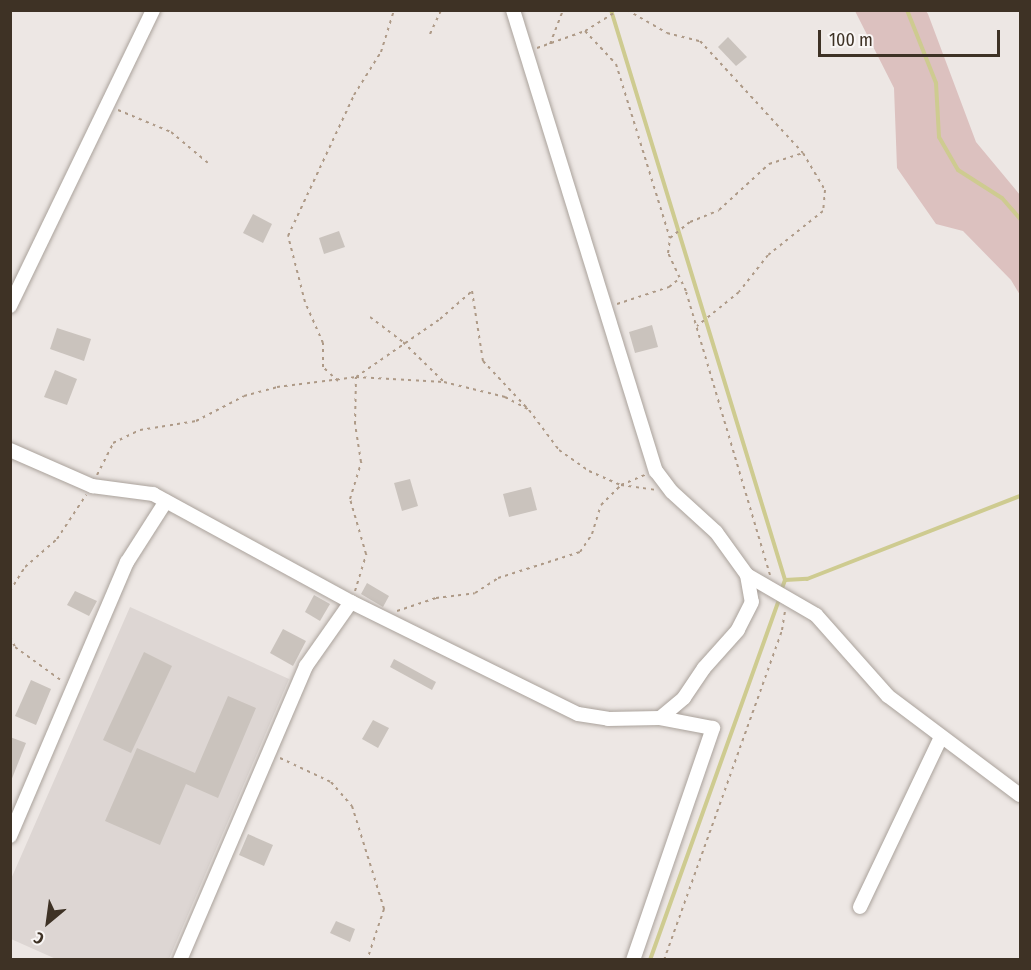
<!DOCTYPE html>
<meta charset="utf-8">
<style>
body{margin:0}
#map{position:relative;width:1031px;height:970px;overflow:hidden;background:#ede7e4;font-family:"Fira Sans Condensed",sans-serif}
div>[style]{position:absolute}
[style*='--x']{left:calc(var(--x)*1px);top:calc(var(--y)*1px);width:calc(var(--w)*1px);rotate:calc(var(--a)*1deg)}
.built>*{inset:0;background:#ddd6d3}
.green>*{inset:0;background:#dcc1bf}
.stream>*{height:4px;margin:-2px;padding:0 2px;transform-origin:2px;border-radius:2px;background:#cecb90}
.building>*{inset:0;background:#cac3bd}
.path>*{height:2px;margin-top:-1px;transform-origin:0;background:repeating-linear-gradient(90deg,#ae9a87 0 3px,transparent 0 7.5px)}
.roads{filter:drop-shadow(0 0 2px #aaa29b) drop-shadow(0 0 2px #aaa29b)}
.minor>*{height:14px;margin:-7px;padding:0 7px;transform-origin:7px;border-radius:7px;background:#fff}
span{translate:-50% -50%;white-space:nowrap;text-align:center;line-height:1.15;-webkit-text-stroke:6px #f9f6f5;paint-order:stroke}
.frame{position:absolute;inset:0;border:12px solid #3e3225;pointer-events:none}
.north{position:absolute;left:18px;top:892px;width:60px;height:60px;-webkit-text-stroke:4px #f9f6f5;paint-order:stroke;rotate:209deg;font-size:16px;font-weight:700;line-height:24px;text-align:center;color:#3e3225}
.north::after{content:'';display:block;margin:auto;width:21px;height:27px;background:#3e3225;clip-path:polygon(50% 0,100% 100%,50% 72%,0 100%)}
.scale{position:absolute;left:818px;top:30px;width:182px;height:27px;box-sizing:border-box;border:3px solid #3e3225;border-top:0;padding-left:8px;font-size:18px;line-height:21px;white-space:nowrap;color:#3e3225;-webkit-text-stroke:4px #f9f6f5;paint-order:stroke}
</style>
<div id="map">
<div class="built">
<div style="clip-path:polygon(130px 607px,289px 679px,169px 959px,56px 959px,11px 939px,11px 879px)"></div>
</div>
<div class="green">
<div style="clip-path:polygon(855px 11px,926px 11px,928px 14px,976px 142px,1020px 195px,1020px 295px,1011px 280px,963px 231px,936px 224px,897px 168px,894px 88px)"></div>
</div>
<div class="stream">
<div style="--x:611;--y:10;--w:596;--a:73.02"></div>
<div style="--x:785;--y:580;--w:12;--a:110"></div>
<div style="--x:907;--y:10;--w:79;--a:68.3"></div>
<div style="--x:936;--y:83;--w:54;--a:86.8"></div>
<div style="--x:939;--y:137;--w:38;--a:60"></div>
<div style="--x:958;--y:170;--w:52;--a:32.5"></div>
<div style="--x:1002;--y:198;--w:28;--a:49"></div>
<div style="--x:785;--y:580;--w:22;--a:-3"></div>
<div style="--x:807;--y:579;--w:229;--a:-21.3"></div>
<div style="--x:650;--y:960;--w:383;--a:-70.3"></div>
</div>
<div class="building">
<div style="clip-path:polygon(728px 37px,747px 57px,736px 66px,718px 47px)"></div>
<div style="clip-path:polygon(253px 214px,272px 224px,263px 243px,243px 233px)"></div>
<div style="clip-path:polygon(339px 231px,345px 247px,324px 254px,319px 238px)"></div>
<div style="clip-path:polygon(652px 325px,658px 347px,635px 353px,629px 332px)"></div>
<div style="clip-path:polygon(57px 328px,91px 339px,84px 361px,50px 349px)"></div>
<div style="clip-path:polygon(55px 370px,77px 379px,67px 405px,44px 397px)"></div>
<div style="clip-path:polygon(410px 479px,418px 506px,402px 511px,394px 483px)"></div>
<div style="clip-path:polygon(531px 487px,537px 510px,509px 517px,503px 494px)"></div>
<div style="clip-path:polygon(367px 583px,389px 596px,383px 607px,361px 594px)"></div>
<div style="clip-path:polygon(75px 591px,97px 601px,89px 616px,67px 605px)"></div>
<div style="clip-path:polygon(314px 595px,330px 604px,320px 621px,305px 612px)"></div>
<div style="clip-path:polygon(283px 629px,306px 641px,293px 666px,270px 653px)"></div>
<div style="clip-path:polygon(144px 652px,172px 666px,131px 753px,103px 740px)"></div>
<div style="clip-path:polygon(394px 659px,436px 682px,432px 690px,390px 667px)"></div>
<div style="clip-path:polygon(31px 680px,51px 689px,36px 725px,15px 716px)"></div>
<div style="clip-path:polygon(228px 696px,256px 708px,218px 798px,186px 784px,160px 845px,105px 821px,137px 748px,195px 773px)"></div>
<div style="clip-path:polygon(373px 720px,389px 728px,378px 748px,362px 739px)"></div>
<div style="clip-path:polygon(10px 737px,26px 743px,11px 781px,10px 781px)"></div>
<div style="clip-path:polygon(248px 834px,273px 845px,264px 866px,239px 855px)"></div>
<div style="clip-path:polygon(336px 921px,355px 929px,350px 942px,330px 933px)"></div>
</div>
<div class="path">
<div style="--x:627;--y:10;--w:46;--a:29.9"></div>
<div style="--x:667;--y:33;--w:34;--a:14"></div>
<div style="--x:700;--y:41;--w:152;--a:47.4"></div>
<div style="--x:803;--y:153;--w:43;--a:59.3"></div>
<div style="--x:825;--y:190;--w:21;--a:95"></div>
<div style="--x:823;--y:211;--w:70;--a:141.3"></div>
<div style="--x:768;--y:255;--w:47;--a:128.1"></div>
<div style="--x:739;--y:292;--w:54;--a:141"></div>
<div style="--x:74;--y:11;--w:1;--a:-45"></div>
<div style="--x:585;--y:31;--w:45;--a:46.8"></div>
<div style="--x:616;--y:64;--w:182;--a:72.8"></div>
<div style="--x:430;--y:34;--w:26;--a:-65"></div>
<div style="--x:550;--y:44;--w:36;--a:-69"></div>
<div style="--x:537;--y:48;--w:51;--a:-19.5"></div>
<div style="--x:585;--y:31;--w:39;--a:-32"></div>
<div style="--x:118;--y:110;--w:57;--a:22.5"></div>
<div style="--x:171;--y:132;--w:48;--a:40"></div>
<div style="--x:472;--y:291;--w:71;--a:81.1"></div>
<div style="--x:483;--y:361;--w:64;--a:46.9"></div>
<div style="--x:617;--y:304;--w:55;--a:-18.1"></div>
<div style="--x:669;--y:287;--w:14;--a:-39"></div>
<div style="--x:370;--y:317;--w:41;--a:37.1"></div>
<div style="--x:403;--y:342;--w:57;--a:44.3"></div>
<div style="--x:338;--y:381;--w:21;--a:-137"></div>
<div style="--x:323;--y:367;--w:24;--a:-90"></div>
<div style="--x:323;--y:343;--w:45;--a:-113.7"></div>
<div style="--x:305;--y:302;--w:68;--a:-104.4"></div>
<div style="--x:288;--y:236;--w:156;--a:-64.9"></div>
<div style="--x:354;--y:95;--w:51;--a:-57.9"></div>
<div style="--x:381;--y:52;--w:44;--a:-72.8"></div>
<div style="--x:97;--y:475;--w:36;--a:-63"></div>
<div style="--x:113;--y:443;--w:30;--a:-26"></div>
<div style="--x:140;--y:430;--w:57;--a:-9.1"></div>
<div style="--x:196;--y:421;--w:54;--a:-27.5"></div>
<div style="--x:244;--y:396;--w:34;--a:-15"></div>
<div style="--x:277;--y:387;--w:80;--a:-7.2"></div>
<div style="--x:356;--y:377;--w:88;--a:3.3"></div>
<div style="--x:444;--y:382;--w:63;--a:13.8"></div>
<div style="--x:505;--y:397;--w:27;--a:28"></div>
<div style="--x:529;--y:410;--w:50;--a:53.1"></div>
<div style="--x:559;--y:450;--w:37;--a:35"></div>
<div style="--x:589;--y:471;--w:35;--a:24"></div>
<div style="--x:621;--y:485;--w:35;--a:8"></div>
<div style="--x:770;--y:575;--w:296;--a:-106.5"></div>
<div style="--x:686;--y:291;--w:42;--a:-115.3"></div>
<div style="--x:668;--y:253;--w:15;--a:-82"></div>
<div style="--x:670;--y:238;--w:26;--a:-39"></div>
<div style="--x:690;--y:222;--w:31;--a:-22"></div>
<div style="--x:719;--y:210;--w:68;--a:-42.6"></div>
<div style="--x:769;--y:164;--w:36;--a:-18"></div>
<div style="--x:10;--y:591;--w:28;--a:-58"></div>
<div style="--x:25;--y:567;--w:43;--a:-41.2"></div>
<div style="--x:57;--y:539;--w:53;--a:-56.6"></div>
<div style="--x:355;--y:591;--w:39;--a:-73"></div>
<div style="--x:366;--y:554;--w:57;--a:-106.2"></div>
<div style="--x:350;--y:499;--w:39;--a:-73"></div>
<div style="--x:361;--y:462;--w:38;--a:-99"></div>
<div style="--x:355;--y:424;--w:47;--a:-88.8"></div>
<div style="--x:356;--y:377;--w:102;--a:-34.6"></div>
<div style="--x:440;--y:319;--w:43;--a:-41.2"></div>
<div style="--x:397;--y:611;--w:41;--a:-18.4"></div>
<div style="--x:436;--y:598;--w:39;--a:-7"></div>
<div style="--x:475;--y:593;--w:27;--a:-33"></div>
<div style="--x:498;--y:578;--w:86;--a:-17.6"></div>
<div style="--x:580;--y:552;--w:22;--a:-56"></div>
<div style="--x:592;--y:534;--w:30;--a:-73"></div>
<div style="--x:601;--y:505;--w:28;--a:-45"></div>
<div style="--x:621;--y:485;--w:26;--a:-23"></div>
<div style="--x:10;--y:637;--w:11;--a:63"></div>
<div style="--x:15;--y:647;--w:58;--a:35.9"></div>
<div style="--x:280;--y:758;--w:56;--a:25.2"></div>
<div style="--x:331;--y:782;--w:32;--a:49"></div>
<div style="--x:352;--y:806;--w:108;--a:72.7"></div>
<div style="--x:384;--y:909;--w:54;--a:108.4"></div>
<div style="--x:664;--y:960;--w:350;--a:-70.3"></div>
<div style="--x:782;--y:630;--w:19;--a:-81"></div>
</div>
<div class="roads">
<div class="minor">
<div style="--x:513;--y:10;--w:483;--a:72.8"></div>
<div style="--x:656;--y:471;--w:26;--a:53"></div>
<div style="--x:672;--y:492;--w:59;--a:42.3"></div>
<div style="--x:716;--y:532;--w:53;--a:54.2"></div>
<div style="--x:747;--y:575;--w:27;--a:80"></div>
<div style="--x:752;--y:602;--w:31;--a:117"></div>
<div style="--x:738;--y:630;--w:51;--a:131.8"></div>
<div style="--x:704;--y:668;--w:36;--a:124"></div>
<div style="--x:684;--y:698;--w:31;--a:140"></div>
<div style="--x:10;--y:306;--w:329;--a:-64.2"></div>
<div style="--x:10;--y:450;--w:90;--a:23.7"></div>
<div style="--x:92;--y:486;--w:62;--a:7.5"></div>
<div style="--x:153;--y:494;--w:226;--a:28.6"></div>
<div style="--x:351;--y:602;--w:253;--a:26.3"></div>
<div style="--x:578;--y:714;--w:30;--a:9"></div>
<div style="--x:608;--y:719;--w:52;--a:-1.1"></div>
<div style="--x:660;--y:718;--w:54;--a:10.7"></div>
<div style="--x:713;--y:728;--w:245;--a:109"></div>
<div style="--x:747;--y:575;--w:80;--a:30.1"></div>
<div style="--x:816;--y:615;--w:108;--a:48.4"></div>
<div style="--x:888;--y:696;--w:165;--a:36.9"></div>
<div style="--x:10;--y:836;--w:298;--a:-66.9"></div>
<div style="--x:127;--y:562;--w:72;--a:-57.4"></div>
<div style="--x:860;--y:907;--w:188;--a:-64.5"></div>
<div style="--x:180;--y:960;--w:320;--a:-66.8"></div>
<div style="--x:306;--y:666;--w:78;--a:-54.9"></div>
</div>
</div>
<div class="frame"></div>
<div class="north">С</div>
<div class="scale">100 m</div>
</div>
